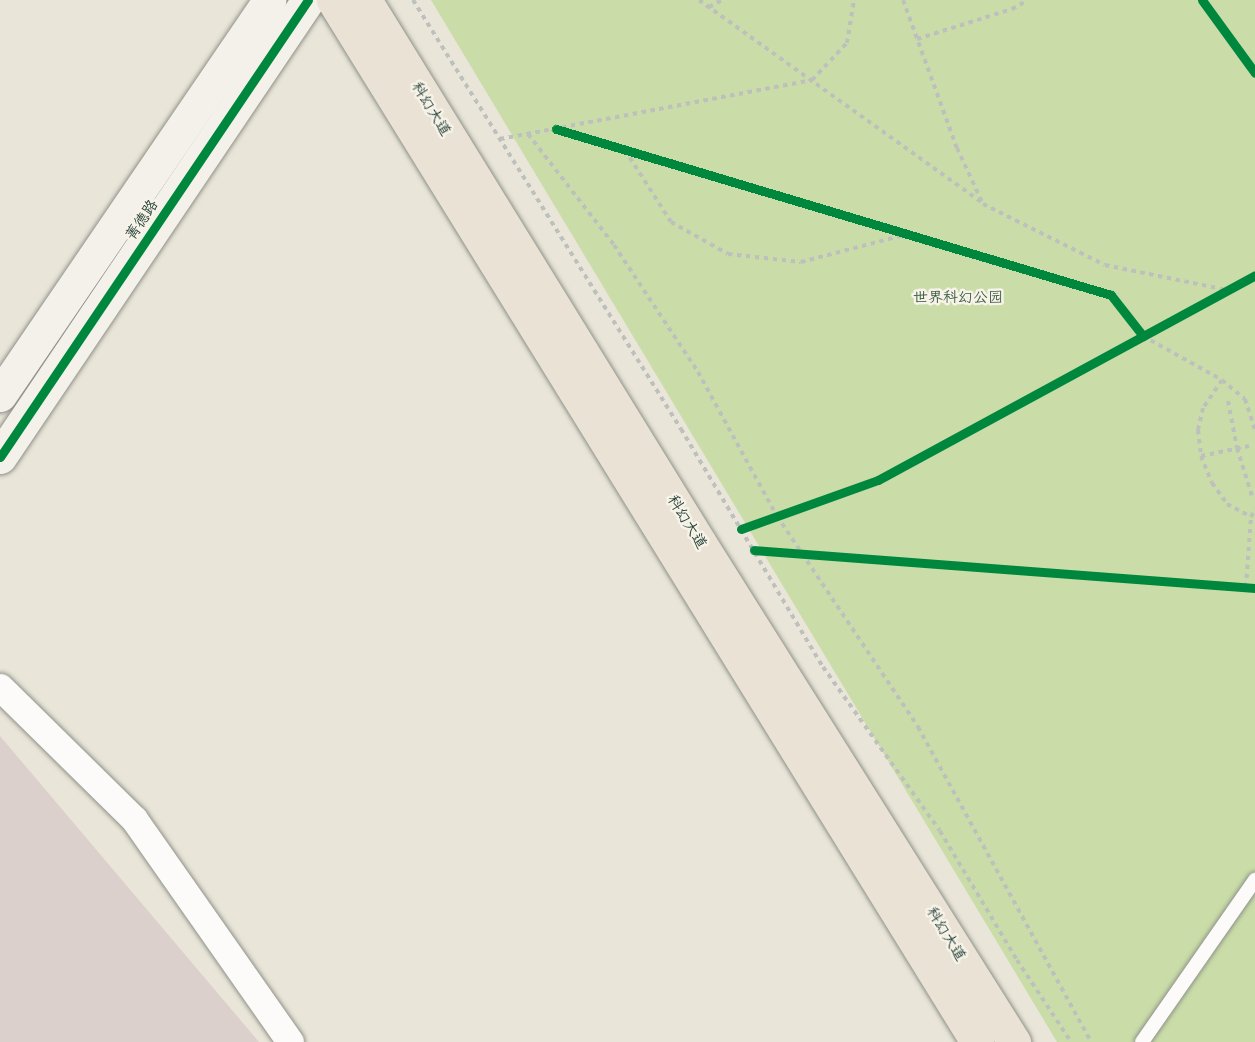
<!DOCTYPE html>
<meta charset="utf-8">
<style>
body{margin:0}
#map{position:relative;width:1255px;height:1042px;overflow:hidden;background:#e9e5d8;font-family:"Balsamiq Sans","LXGW WenKai TC",sans-serif}
div>[style]{position:absolute}
[style*='--x']{left:calc(var(--x)*1px);top:calc(var(--y)*1px);width:calc(var(--w)*1px);rotate:calc(var(--a)*1deg)}
.industrial>*{inset:0;background:#dcd0cc}
.green>*{inset:0;background:#cadda8}
.path>*{height:4px;margin-top:-2px;transform-origin:0;background:repeating-linear-gradient(90deg,#bdc0bc 0 4.5px,transparent 0 9px)}
.roads{filter:drop-shadow(0 0 2px #8f928a) drop-shadow(0 0 2px #8f928a)}
.lane>*{height:14px;margin:-7px;padding:0 7px;transform-origin:7px;border-radius:7px;background:#fcfbf9}
.street>*{height:27px;margin:-13.5px;padding:0 13.5px;transform-origin:13.5px;border-radius:13.5px;background:#fcfbf9}
.secondary>*{height:33px;margin:-16.5px;padding:0 16.5px;transform-origin:16.5px;border-radius:16.5px;background:#f4f1eb}
.primary>*{height:33px;margin:-16.5px;padding:0 16.5px;transform-origin:16.5px;border-radius:16.5px;background:#e9e2d5}
.cycleway>*{height:9px;margin:-4.5px;padding:0 4.5px;transform-origin:4.5px;border-radius:4.5px;background:#00873e}
span{translate:-50% -50%;white-space:nowrap;text-align:center;line-height:1.15;-webkit-text-stroke:5px #f7f3e8;paint-order:stroke}
.street-label{font-size:15px;color:#1f3d34}
.park-label{font-size:15px;color:#3c5c43}
</style>
<div id="map">
<div class="industrial">
<div style="clip-path:polygon(0 736px,259px 1042px,0 1042px)"></div>
</div>
<div class="green">
<div style="clip-path:polygon(431px 0,1255px 0,1255px 1042px,1057px 1042px)"></div>
</div>
<div class="path">
<div style="--x:413;--y:0;--w:506;--a:58.01"></div>
<div style="--x:681;--y:429;--w:277;--a:59.2"></div>
<div style="--x:823;--y:667;--w:201;--a:54.5"></div>
<div style="--x:940;--y:831;--w:150;--a:59.2"></div>
<div style="--x:1017;--y:960;--w:98;--a:56.6"></div>
<div style="--x:699;--y:0;--w:347;--a:35.6"></div>
<div style="--x:903;--y:0;--w:158;--a:70"></div>
<div style="--x:957;--y:148;--w:62;--a:65.1"></div>
<div style="--x:983;--y:204;--w:136;--a:26.6"></div>
<div style="--x:1105;--y:265;--w:125;--a:11.6"></div>
<div style="--x:709;--y:7;--w:15;--a:-28"></div>
<div style="--x:917;--y:39;--w:100;--a:-17.5"></div>
<div style="--x:1012;--y:9;--w:18;--a:-29"></div>
<div style="--x:528;--y:134;--w:140;--a:52.2"></div>
<div style="--x:614;--y:245;--w:152;--a:56.5"></div>
<div style="--x:698;--y:372;--w:164;--a:61.3"></div>
<div style="--x:777;--y:516;--w:254;--a:56.2"></div>
<div style="--x:918;--y:727;--w:359;--a:61.2"></div>
<div style="--x:500;--y:139;--w:318;--a:-10.7"></div>
<div style="--x:812;--y:80;--w:51;--a:-46.6"></div>
<div style="--x:847;--y:43;--w:44;--a:-80.8"></div>
<div style="--x:625;--y:150;--w:85;--a:57.4"></div>
<div style="--x:671;--y:222;--w:65;--a:29.3"></div>
<div style="--x:728;--y:254;--w:73;--a:6.3"></div>
<div style="--x:801;--y:262;--w:111;--a:-14.7"></div>
<div style="--x:1143;--y:336;--w:90;--a:29.1"></div>
<div style="--x:1222;--y:380;--w:30;--a:40"></div>
<div style="--x:1245;--y:399;--w:32;--a:72"></div>
<div style="--x:1222;--y:380;--w:34;--a:124"></div>
<div style="--x:1203;--y:408;--w:23;--a:103"></div>
<div style="--x:1198;--y:430;--w:26;--a:83"></div>
<div style="--x:1201;--y:456;--w:29;--a:68"></div>
<div style="--x:1212;--y:483;--w:26;--a:54"></div>
<div style="--x:1227;--y:504;--w:27;--a:28"></div>
<div style="--x:1228;--y:401;--w:48;--a:79.2"></div>
<div style="--x:1237;--y:448;--w:50;--a:72.6"></div>
<div style="--x:1201;--y:456;--w:49;--a:-11.8"></div>
<div style="--x:1246;--y:587;--w:70;--a:-85.9"></div>
<div style="--x:1251;--y:517;--w:9;--a:-63"></div>
</div>
<div class="roads">
<div class="lane">
<div style="--x:1142;--y:1042;--w:198;--a:-55.1"></div>
</div>
<div class="street">
<div style="--x:0;--y:687;--w:188;--a:44.6"></div>
<div style="--x:134;--y:819;--w:272;--a:55"></div>
</div>
<div class="secondary">
<div style="--x:0;--y:395;--w:478;--a:-55.7"></div>
<div style="--x:0;--y:457;--w:551;--a:-56.02"></div>
</div>
<div class="primary">
<div style="--x:333;--y:0;--w:1225;--a:58.28"></div>
<div style="--x:365;--y:0;--w:638;--a:58.33"></div>
<div style="--x:700;--y:543;--w:590;--a:57.82"></div>
</div>
</div>
<div class="cycleway">
<div style="--x:1202;--y:0;--w:90;--a:54"></div>
<div style="--x:556;--y:129;--w:579;--a:16.65"></div>
<div style="--x:1111;--y:295;--w:52;--a:52"></div>
<div style="--x:0;--y:457;--w:551;--a:-56.02"></div>
<div style="--x:741;--y:529;--w:145;--a:-19.7"></div>
<div style="--x:878;--y:480;--w:429;--a:-28.5"></div>
<div style="--x:754;--y:550;--w:502;--a:4.34"></div>
</div>
<div class="street-label">
<span style="left:431px;top:109px;rotate:58deg">科幻大道</span>
<span style="left:142px;top:220px;rotate:-56deg">菁德路</span>
<span style="left:687px;top:522px;rotate:58deg">科幻大道</span>
<span style="left:946px;top:934px;rotate:58deg">科幻大道</span>
</div>
<div class="park-label">
<span style="left:958px;top:298px">世界科幻公园</span>
</div>
</div>
